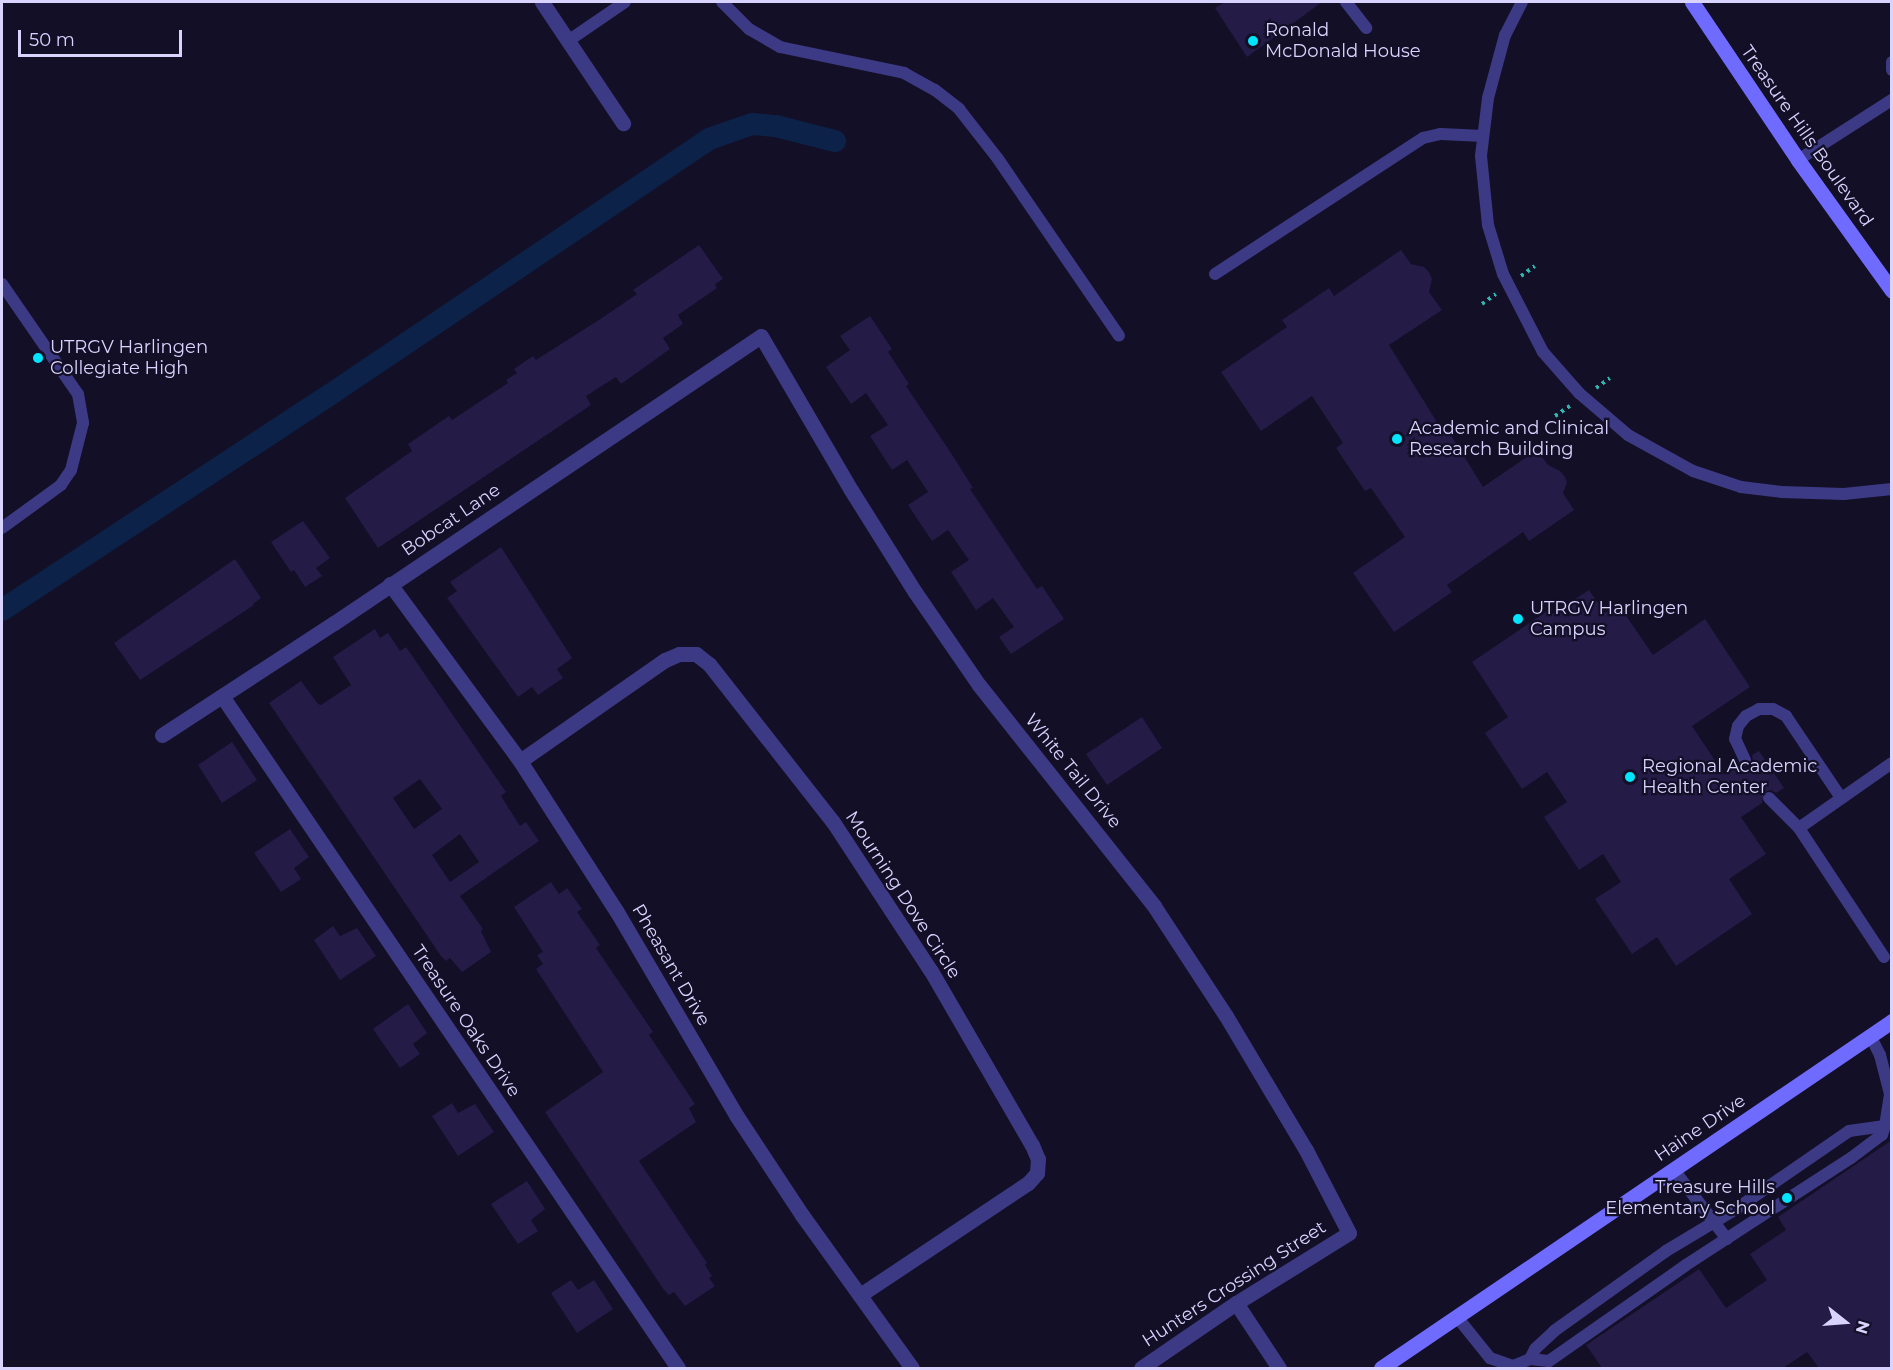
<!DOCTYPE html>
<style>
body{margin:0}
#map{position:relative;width:1893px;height:1370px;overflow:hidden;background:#130f26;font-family:Montserrat,sans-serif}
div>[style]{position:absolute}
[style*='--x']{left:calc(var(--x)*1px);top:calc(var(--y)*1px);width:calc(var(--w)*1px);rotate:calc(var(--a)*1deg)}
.canal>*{height:22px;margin:-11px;padding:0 11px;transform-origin:11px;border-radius:11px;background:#0c2248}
.building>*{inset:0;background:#241b47}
.path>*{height:4px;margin-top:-2px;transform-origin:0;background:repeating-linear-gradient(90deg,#2fb8b0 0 3px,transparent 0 7.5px)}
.lane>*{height:12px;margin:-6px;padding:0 6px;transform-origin:6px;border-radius:6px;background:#3d3a85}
.street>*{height:15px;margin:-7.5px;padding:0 7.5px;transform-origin:7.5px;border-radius:7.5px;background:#3d3a85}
.secondary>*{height:15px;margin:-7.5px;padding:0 7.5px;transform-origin:7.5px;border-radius:7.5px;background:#6f6bff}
.dots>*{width:16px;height:16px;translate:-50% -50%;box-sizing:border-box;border:3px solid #130f26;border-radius:50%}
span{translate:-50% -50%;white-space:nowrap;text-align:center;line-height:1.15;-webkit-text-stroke:4.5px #130f26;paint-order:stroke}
.poi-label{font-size:18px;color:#d9d4ff}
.left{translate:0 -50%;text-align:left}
.right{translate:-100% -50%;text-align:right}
.street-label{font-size:18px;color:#d9d4ff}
.frame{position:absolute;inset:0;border:3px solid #d9d4ff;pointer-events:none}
.north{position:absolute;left:1815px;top:1292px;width:60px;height:60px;-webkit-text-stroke:4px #130f26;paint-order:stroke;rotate:107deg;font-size:16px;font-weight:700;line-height:24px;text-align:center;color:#d9d4ff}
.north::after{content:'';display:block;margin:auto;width:21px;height:27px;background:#d9d4ff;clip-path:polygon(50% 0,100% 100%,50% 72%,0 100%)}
.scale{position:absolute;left:18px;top:30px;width:164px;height:27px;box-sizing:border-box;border:3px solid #d9d4ff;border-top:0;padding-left:8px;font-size:18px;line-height:21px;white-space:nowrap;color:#d9d4ff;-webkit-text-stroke:4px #130f26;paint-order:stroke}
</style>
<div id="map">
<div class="canal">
<div style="--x:2;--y:610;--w:394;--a:-33.3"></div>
<div style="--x:331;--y:394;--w:456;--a:-34"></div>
<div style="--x:709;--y:139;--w:46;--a:-19.2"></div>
<div style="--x:752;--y:124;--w:24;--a:5"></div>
<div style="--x:776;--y:126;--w:61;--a:14.3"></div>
</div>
<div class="building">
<div style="clip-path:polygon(1225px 2px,1322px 2px,1247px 57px,1215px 8px)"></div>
<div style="clip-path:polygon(699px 245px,723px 279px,715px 284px,717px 288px,678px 315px,683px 324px,663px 338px,670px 349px,621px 384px,616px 377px,586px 396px,591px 405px,378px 548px,345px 498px,412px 451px,408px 444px,449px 416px,452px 420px,508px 383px,506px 380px,517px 373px,514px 369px,533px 356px,536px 360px,602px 318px,637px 294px,633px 290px)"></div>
<div style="clip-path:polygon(1401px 250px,1411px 264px,1424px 267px,1429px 272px,1432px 279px,1429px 292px,1442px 310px,1389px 345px,1445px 435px,1449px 432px,1483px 487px,1537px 450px,1548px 465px,1560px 471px,1565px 477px,1567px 482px,1563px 493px,1574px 510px,1529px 541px,1523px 532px,1447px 585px,1452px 592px,1394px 632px,1353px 573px,1405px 537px,1371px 488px,1365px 491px,1336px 448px,1343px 443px,1312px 396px,1261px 431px,1221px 372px,1287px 327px,1282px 320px,1329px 288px,1334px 296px)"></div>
<div style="clip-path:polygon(870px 316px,892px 349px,888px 352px,909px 384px,906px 386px,951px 453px,973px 488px,970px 489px,1037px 589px,1042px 586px,1064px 619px,1011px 654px,999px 637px,1014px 627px,993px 598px,976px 610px,951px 572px,969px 560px,948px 530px,932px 541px,908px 505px,928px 492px,907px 460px,892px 470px,870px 436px,888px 425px,866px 393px,851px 404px,826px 367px,850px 350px,840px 336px)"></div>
<div style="clip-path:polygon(303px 521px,330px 558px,316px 568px,322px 576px,305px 587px,294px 570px,291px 572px,271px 542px)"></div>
<div style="clip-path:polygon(501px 547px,572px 658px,557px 669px,563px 678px,538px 695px,532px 687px,518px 697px,447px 598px,457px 591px,450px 582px)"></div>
<div style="clip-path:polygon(235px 559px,261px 598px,253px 604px,254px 605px,140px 680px,114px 643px)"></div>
<div style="clip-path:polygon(1589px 590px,1605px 613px,1618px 604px,1653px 655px,1705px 619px,1750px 687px,1692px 726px,1724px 774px,1738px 765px,1744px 768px,1749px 767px,1753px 761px,1752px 755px,1759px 751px,1784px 788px,1776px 793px,1771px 790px,1764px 792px,1762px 803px,1741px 817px,1766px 854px,1729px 879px,1752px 914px,1676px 966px,1657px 937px,1632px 954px,1595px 899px,1621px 882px,1603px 854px,1579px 870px,1544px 817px,1567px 802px,1547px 772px,1522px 789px,1485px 733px,1508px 717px,1472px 662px,1546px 612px,1549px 616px)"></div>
<div style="clip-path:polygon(evenodd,375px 629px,380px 638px,388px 633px,400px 651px,406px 647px,506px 792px,501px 796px,520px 826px,526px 822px,539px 841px,460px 896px,483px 929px,481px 931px,491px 952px,462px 972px,450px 958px,446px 961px,441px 956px,269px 703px,301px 681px,318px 704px,321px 705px,351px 685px,333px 657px,375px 629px,420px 779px,442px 809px,414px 829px,393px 798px,420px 779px,375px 629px,460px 834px,479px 862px,450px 882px,432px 855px,460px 834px)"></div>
<div style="clip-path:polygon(1142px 717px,1162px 748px,1107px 785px,1086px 754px)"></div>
<div style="clip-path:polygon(232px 742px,257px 780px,222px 803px,198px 765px)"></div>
<div style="clip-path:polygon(290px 829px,309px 857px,294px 868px,301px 879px,281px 892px,254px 853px)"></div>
<div style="clip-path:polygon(551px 882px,559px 894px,567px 888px,582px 909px,577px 912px,600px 945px,596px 948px,653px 1032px,649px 1035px,695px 1104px,689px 1108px,696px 1122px,639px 1161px,707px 1263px,705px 1265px,712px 1276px,709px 1278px,715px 1286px,685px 1306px,674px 1292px,669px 1295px,664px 1290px,545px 1112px,603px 1072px,536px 969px,543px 964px,537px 955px,543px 952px,514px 907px)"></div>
<div style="clip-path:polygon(333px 926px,340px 936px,357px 928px,376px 956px,340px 980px,314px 940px)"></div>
<div style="clip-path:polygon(408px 1004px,427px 1033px,413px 1044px,420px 1054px,400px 1068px,373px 1029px)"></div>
<div style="clip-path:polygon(452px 1103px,458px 1113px,475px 1104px,494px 1132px,458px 1156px,432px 1116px)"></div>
<div style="clip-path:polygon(1892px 1140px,1892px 1368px,1819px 1368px,1807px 1352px,1783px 1368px,1602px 1368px,1586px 1345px,1699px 1269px,1726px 1308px,1767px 1280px,1750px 1254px,1786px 1230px,1778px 1217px)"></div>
<div style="clip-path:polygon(527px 1181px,545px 1209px,531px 1220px,538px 1231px,518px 1244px,491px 1204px)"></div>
<div style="clip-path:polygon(571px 1280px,578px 1290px,594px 1280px,613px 1309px,577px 1333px,551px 1293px)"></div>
</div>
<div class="path">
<div style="--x:1521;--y:276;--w:17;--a:-36"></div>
<div style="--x:1482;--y:304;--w:17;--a:-36"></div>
<div style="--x:1596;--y:388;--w:17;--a:-36"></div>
<div style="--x:1555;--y:416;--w:18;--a:-34"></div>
</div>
<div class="lane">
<div style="--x:722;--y:2;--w:38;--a:45"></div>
<div style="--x:749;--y:29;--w:36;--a:30"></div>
<div style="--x:780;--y:47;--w:127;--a:11.8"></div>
<div style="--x:904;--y:73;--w:35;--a:29"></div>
<div style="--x:935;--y:90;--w:31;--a:38"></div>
<div style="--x:959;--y:109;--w:63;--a:52"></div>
<div style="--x:998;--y:159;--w:214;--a:55.6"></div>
<div style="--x:1346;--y:2;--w:33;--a:52"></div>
<div style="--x:1522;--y:2;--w:37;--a:117"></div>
<div style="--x:1505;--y:35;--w:65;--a:105.1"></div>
<div style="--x:1488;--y:98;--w:58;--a:96.9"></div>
<div style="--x:1481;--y:156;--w:69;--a:84.2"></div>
<div style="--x:1488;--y:225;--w:51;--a:73"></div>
<div style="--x:1503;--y:274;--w:88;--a:62.9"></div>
<div style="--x:1543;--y:352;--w:55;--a:48.7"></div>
<div style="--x:1579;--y:393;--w:65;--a:40.6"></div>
<div style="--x:1628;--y:435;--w:74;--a:29"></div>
<div style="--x:1693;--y:471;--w:51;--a:18.4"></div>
<div style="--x:1741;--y:487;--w:41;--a:7"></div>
<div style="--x:1782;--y:492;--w:62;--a:1.8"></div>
<div style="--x:1844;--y:494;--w:48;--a:-5.9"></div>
<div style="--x:568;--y:41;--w:69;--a:-34.4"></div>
<div style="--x:1892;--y:62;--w:8;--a:90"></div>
<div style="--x:1798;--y:160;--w:112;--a:-32.6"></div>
<div style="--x:1215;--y:274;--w:249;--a:-33.2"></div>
<div style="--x:1423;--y:138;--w:18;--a:-13"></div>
<div style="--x:1441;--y:134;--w:42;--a:2.7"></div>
<div style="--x:2;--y:284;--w:134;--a:55.4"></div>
<div style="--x:78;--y:394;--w:29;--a:80"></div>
<div style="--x:83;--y:423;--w:49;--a:104.3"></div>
<div style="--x:71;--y:470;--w:18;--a:124"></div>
<div style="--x:61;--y:485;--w:73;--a:143.9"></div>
<div style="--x:1745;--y:760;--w:23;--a:-115"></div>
<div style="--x:1735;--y:739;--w:13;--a:-77"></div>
<div style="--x:1738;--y:726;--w:13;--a:-51"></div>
<div style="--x:1746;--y:716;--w:15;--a:-28"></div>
<div style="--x:1759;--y:709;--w:14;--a:0"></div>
<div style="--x:1773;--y:709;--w:15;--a:28"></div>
<div style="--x:1786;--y:716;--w:99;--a:56.1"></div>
<div style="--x:1769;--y:798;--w:42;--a:45"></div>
<div style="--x:1884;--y:957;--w:154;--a:-123.4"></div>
<div style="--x:1799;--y:828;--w:113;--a:-35"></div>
<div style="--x:1674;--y:1170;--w:87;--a:52.5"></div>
<div style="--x:1457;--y:1317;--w:53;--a:51.2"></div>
<div style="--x:1490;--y:1358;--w:24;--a:19"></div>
<div style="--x:1513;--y:1366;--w:18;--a:-22"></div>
<div style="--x:1530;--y:1359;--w:19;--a:6"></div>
<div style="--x:1549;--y:1361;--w:167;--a:-35"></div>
<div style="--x:1686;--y:1265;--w:197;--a:-33"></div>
<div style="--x:1851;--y:1158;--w:39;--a:-37"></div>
<div style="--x:1882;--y:1135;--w:9;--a:-72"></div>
<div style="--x:1885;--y:1126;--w:32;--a:-81"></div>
<div style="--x:1890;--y:1094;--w:40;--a:-104.4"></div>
<div style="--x:1880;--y:1055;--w:22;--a:-117"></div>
<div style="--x:1530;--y:1359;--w:11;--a:-63"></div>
<div style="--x:1535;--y:1349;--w:26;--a:-43"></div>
<div style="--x:1554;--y:1331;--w:138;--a:-35.5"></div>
<div style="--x:1666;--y:1251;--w:82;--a:-31"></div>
<div style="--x:1736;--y:1209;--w:137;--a:-34.6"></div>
<div style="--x:1849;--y:1131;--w:36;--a:-8"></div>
</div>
<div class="street">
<div style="--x:542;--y:2;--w:146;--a:56.2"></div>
<div style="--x:390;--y:584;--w:220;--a:53.7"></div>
<div style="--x:520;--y:761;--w:179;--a:57.3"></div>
<div style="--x:617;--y:912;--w:235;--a:59.6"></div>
<div style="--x:736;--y:1115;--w:120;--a:56.6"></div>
<div style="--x:802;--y:1215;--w:188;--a:54.3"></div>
<div style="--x:222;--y:696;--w:812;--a:55.84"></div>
<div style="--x:162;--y:735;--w:205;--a:-33.1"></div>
<div style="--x:334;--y:623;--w:514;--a:-33.91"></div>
<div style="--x:761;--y:336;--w:178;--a:59.7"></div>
<div style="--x:851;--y:490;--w:120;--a:57.9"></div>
<div style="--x:915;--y:592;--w:113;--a:55.5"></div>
<div style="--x:979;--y:685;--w:282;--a:51.6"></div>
<div style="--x:1154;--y:906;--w:131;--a:56.8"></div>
<div style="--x:1226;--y:1016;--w:156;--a:59.2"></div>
<div style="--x:1306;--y:1150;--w:93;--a:62.6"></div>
<div style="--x:1349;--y:1233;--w:133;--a:148.2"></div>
<div style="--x:1236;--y:1303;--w:115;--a:145.6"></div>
<div style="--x:520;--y:761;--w:177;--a:-34.9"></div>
<div style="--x:665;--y:660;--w:15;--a:-23"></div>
<div style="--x:679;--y:654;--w:17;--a:0"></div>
<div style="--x:696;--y:654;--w:16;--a:38"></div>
<div style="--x:709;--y:664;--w:201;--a:51.9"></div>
<div style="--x:833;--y:822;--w:178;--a:56.7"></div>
<div style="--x:931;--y:971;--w:201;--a:59.9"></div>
<div style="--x:1032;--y:1145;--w:15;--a:67"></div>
<div style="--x:1038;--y:1159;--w:14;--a:94"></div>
<div style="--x:1037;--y:1173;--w:13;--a:132"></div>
<div style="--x:1028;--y:1183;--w:202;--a:146.3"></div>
<div style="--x:1236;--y:1303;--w:78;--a:56.5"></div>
</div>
<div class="secondary">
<div style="--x:1692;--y:2;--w:190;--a:56.1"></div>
<div style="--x:1798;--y:160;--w:161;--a:54.3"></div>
<div style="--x:1381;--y:1368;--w:618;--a:-34.18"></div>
</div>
<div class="dots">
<div style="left:1253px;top:41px;background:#00e5ff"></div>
<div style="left:38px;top:358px;background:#00e5ff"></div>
<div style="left:1397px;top:439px;background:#00e5ff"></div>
<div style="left:1518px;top:619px;background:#00e5ff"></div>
<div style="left:1630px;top:777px;background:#00e5ff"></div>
<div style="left:1787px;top:1198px;background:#00e5ff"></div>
</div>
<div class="poi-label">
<span class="left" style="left:1265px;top:41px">Ronald<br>McDonald House</span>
<span class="left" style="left:50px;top:358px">UTRGV Harlingen<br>Collegiate High</span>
<span class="left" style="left:1409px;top:439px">Academic and Clinical<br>Research Building</span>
<span class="left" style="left:1530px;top:619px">UTRGV Harlingen<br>Campus</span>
<span class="left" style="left:1642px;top:777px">Regional Academic<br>Health Center</span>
<span class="right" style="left:1775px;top:1198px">Treasure Hills<br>Elementary School</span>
</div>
<div class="street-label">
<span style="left:1807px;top:136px;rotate:55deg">Treasure Hills Boulevard</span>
<span style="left:451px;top:520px;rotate:-34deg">Bobcat Lane</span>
<span style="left:1073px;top:771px;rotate:51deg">White Tail Drive</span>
<span style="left:903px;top:895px;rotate:57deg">Mourning Dove Circle</span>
<span style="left:671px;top:965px;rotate:60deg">Pheasant Drive</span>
<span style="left:466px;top:1021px;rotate:56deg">Treasure Oaks Drive</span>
<span style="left:1700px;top:1128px;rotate:-34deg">Haine Drive</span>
<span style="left:1234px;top:1284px;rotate:-33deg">Hunters Crossing Street</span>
</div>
<div class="frame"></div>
<div class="north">N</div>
<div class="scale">50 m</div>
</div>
